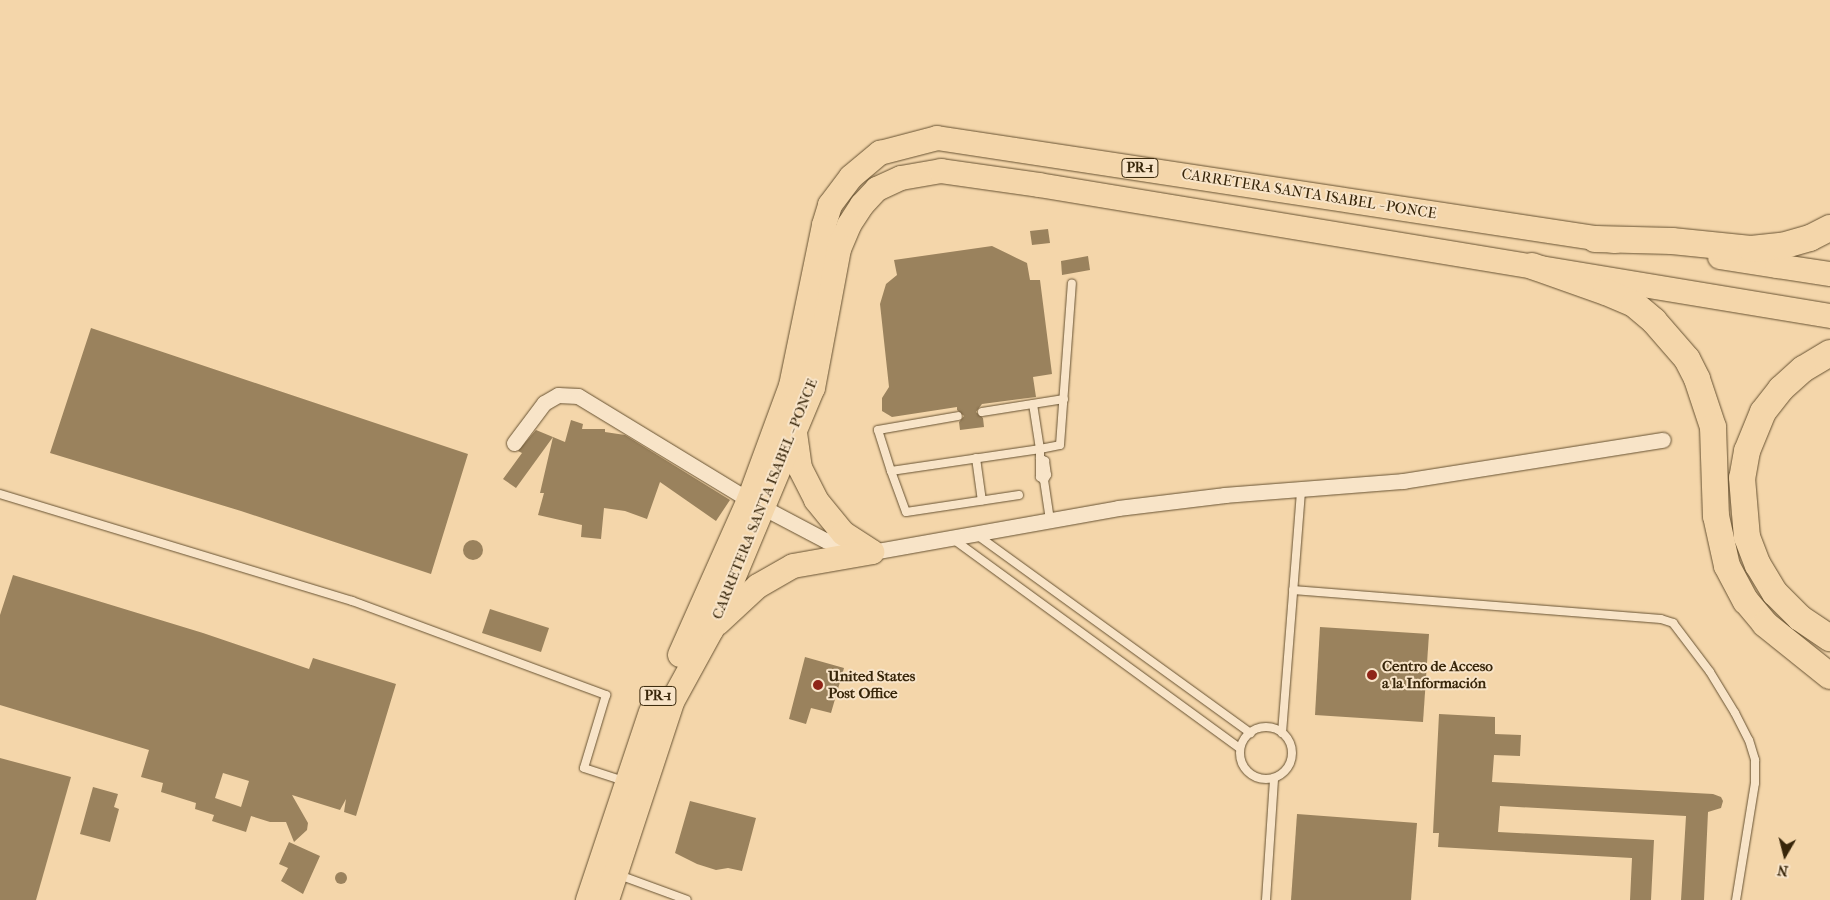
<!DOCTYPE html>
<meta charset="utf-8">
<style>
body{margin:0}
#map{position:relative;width:1830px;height:900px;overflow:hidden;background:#f4d6aa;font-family:"IM FELL French Canon",serif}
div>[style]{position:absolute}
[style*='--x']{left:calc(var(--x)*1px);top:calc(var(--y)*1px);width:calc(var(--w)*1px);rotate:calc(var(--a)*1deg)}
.building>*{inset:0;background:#9a825d}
.round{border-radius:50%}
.roads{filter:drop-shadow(0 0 1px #675232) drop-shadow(0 0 1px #675232)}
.service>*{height:8px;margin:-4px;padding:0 4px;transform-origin:4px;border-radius:4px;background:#f8e4c8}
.service>.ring{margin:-4px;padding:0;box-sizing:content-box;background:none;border:8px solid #f8e4c8;border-radius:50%}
.minor>*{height:15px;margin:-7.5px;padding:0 7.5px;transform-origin:7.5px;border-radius:7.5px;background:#f8e4c8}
.primary>*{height:24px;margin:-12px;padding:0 12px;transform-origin:12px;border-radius:12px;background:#f4d6aa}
.trunk>*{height:24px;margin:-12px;padding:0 12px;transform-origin:12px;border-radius:12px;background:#f4d6aa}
.motorway>*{height:26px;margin:-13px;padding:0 13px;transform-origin:13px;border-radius:13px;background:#f4d6aa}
.dots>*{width:14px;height:14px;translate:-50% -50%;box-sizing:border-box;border:2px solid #f8e4c8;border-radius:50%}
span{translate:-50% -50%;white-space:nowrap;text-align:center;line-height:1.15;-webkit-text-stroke:4px #f8e4c8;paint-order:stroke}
.shield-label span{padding:1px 4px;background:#f8e4c8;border:1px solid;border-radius:4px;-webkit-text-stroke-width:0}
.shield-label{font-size:14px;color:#38260a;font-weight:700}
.street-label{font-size:15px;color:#38260a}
.poi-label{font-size:15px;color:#38260a;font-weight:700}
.left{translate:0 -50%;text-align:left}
.north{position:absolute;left:1760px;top:830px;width:50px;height:50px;-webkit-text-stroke:4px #f8e4c8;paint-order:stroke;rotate:188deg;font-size:14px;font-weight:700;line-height:20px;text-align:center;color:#38260a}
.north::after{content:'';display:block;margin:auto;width:18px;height:22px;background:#38260a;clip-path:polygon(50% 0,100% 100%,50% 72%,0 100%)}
</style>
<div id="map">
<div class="building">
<div style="clip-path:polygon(1048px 229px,1050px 243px,1032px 245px,1030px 231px)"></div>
<div style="clip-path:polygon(992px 246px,1027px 263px,1030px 280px,1040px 280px,1052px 374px,1033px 377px,1036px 397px,982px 404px,976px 412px,983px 418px,984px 427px,960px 430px,959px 422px,964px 416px,957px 410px,957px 407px,892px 417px,882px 411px,882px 398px,889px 387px,880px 304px,886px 284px,897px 275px,894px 260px)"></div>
<div style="clip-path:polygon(1088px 256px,1090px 270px,1062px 275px,1061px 261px)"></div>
<div style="clip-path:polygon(91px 328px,468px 454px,431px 574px,241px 511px,50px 453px)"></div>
<div style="clip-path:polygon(571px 420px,583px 424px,582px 429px,605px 429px,605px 432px,625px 435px,730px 500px,716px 521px,660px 482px,647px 519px,625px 511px,604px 508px,601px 539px,581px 537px,582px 525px,538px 515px,544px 493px,540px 493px,553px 437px,516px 488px,503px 479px,522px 453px,518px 451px,536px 430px,565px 442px)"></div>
<div class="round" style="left:463px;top:540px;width:20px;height:20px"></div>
<div style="clip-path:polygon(evenodd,13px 575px,203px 633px,309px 669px,313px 658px,396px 684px,356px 816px,344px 812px,346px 799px,340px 810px,292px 795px,308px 823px,307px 830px,294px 842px,286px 822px,270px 822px,251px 816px,246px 832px,212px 821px,214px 815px,195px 809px,196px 803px,161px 792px,163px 783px,141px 777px,149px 750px,0 705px,0 615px,13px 575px,223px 773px,249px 781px,241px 807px,215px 798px,223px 773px)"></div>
<div style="clip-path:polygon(490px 609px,549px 628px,541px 652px,482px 633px)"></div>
<div style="clip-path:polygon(1320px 627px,1429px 634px,1423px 722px,1315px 715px)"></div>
<div style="clip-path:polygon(805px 657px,844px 668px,831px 713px,811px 708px,806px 724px,789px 719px)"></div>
<div style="clip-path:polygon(1439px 714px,1495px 717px,1495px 734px,1521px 735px,1520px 756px,1494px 755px,1492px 782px,1713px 794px,1721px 797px,1723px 801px,1721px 808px,1708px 812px,1704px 900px,1681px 900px,1686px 816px,1500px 806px,1498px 832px,1654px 840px,1651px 900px,1630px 900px,1632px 858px,1438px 847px,1439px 833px,1433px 833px)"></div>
<div style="clip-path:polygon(0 758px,71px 777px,36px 900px,0 900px)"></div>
<div style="clip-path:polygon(93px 787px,118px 794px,114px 807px,119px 809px,110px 842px,80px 834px)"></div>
<div style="clip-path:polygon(690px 801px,756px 818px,742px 871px,728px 868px,716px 870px,697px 864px,675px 853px)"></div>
<div style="clip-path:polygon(1297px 814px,1417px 823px,1411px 900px,1291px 900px)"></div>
<div style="clip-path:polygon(289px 842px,320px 856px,303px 894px,281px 881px,288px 868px,279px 864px)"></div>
<div class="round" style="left:335px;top:872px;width:12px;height:12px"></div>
</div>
<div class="roads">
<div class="service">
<div style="--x:1033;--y:404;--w:46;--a:81.2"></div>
<div style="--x:1040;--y:449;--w:20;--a:-11"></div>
<div style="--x:1060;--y:445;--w:162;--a:-85.8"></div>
<div style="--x:982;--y:412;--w:83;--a:-9"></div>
<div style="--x:976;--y:458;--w:43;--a:82.1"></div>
<div style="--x:1040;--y:458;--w:6;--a:31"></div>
<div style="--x:1045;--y:461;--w:14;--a:82"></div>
<div style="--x:1047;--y:475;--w:6;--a:121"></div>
<div style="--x:1044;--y:480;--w:40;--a:81.5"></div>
<div style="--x:891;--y:471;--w:43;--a:-107.6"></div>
<div style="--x:878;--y:430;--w:81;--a:-9.9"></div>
<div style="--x:0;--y:494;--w:368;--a:16.9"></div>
<div style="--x:352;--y:601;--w:271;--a:20.3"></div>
<div style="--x:606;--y:695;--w:76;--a:106.8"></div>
<div style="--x:584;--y:768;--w:42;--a:18"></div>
<div style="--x:1019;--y:495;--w:114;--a:171.4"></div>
<div style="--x:906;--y:512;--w:44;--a:-110.1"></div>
<div style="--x:891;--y:471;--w:151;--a:-8.4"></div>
<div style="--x:1040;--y:449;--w:28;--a:90"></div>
<div style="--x:1040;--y:477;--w:5;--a:37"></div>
<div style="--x:977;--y:535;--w:338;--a:35.9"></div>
<div style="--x:953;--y:539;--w:355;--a:36.1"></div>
<div style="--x:1293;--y:590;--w:369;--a:4.5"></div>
<div style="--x:1661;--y:619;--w:13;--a:18"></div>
<div style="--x:1673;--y:623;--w:61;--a:52.9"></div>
<div style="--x:1710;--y:672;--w:48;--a:58.6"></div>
<div style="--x:1735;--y:713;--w:30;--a:63"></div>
<div style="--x:1749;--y:740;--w:21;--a:73"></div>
<div style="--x:1755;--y:760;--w:23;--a:90"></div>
<div style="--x:1755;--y:783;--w:119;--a:99.2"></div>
<div class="ring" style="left:1240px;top:727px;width:44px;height:44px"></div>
<div style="--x:1282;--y:733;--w:245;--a:-85.5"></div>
<div style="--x:619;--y:875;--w:72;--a:20.2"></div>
<div style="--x:1266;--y:900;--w:122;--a:-86.2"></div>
</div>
<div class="minor">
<div style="--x:514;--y:443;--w:50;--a:-53.1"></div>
<div style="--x:544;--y:403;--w:16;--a:-30"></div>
<div style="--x:558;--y:395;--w:20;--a:3"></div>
<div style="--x:578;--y:396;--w:200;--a:31.3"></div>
<div style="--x:749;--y:500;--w:86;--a:27.8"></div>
<div style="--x:825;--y:540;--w:49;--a:14.3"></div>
<div style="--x:872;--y:552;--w:250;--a:-10.1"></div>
<div style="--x:1118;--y:508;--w:108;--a:-6.9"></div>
<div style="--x:1225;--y:495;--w:179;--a:-4.5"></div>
<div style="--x:1403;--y:481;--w:263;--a:-9"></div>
</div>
<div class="primary">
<div style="--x:1720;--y:257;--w:58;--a:9"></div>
<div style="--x:795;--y:433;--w:35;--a:82"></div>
<div style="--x:800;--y:468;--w:36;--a:63"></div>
<div style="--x:816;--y:500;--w:43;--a:50.7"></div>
<div style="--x:843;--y:533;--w:35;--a:33"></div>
<div style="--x:718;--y:623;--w:54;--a:-42.8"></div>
<div style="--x:758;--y:586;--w:40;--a:-29.7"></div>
<div style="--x:793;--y:566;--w:80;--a:-10"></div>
<div style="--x:680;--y:655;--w:170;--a:-66"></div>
<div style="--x:749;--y:500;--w:121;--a:-69.8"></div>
<div style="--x:791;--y:386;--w:164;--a:-78.4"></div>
<div style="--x:824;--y:225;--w:21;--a:-73"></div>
<div style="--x:830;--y:205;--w:35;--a:-53"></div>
<div style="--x:851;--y:177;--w:38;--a:-40"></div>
<div style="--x:880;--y:153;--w:59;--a:-14.7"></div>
<div style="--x:937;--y:138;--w:686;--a:8.64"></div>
<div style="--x:588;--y:900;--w:198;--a:-71.5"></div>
<div style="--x:607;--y:900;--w:208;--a:-71.8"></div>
<div style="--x:672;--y:702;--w:83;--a:-61.3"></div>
<div style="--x:712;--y:629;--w:261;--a:-67.3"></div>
<div style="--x:813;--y:388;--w:141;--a:-79.4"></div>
<div style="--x:839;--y:249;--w:26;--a:-67"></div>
<div style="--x:849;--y:225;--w:24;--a:-57"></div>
<div style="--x:862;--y:205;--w:22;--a:-47"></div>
<div style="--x:877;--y:189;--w:26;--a:-25"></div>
<div style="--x:901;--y:178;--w:41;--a:-9.9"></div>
<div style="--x:941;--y:171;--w:99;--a:8.1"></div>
<div style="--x:1039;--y:185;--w:802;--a:9.4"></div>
</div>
<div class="trunk">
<div style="--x:1777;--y:266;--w:54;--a:8.6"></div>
</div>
<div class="motorway">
<div style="--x:1595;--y:239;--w:77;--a:1.5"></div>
<div style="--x:1672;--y:241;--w:79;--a:5.8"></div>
<div style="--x:1751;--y:249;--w:31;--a:-6"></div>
<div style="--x:1782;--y:246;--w:29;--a:-16"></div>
<div style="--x:1810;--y:238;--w:22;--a:-27"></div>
<div style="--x:1532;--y:266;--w:78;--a:19.4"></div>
<div style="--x:1606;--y:292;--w:30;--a:23"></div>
<div style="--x:1634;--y:304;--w:26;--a:40"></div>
<div style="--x:1654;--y:321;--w:50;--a:49"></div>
<div style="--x:1687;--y:359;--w:22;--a:63"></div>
<div style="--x:1697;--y:379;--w:51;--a:71.6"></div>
<div style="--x:1713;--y:427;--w:89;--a:88.1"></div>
<div style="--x:1716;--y:516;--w:51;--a:77.6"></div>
<div style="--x:1727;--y:566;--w:40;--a:62"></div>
<div style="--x:1746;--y:601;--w:30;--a:50"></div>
<div style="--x:1765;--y:624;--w:83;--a:38.7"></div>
<div style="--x:1830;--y:353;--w:31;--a:149"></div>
<div style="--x:1803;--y:369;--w:30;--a:138"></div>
<div style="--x:1781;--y:389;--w:29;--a:128"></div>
<div style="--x:1763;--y:412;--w:42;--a:112.3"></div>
<div style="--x:1747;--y:451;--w:27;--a:100"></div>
<div style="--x:1742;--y:478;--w:59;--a:85.2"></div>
<div style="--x:1747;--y:537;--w:30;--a:69"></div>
<div style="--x:1758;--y:565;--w:33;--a:59"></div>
<div style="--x:1775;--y:593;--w:35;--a:45"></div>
<div style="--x:1800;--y:618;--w:36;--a:34"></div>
</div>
</div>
<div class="dots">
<div style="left:1372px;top:675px;background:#8f2418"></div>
<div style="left:818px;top:685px;background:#8f2418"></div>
</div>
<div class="shield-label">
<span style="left:1140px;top:168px">PR-1</span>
<span style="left:658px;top:696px">PR-1</span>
</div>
<div class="street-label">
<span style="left:1309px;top:194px;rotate:9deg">CARRETERA SANTA ISABEL - PONCE</span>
<span style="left:765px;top:499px;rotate:-68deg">CARRETERA SANTA ISABEL - PONCE</span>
</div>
<div class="poi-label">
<span class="left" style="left:1382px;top:675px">Centro de Acceso<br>a la Información</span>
<span class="left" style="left:828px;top:685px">United States<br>Post Office</span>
</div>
<div class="north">N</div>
</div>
